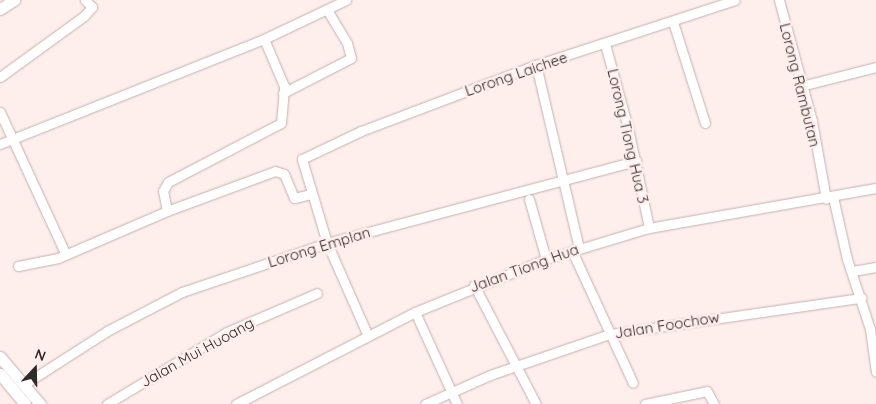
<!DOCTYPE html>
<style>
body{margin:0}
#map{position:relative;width:876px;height:404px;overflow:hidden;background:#ffefec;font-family:Quicksand,sans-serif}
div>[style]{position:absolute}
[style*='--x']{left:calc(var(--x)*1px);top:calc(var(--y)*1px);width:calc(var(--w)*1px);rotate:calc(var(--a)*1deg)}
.roads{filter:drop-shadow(0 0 1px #c1b2af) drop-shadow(0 0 1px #c1b2af)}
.minor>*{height:9px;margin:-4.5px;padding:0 4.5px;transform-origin:4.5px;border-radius:4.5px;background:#fff}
.major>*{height:11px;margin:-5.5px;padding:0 5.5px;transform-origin:5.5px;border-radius:5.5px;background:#fff}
span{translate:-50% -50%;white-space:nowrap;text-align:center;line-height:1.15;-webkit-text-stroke:5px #ffefec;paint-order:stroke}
.street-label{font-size:15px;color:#302a29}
.north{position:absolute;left:10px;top:344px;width:50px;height:50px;-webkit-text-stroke:4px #ffefec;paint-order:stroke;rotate:21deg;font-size:14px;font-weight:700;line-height:20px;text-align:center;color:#302a29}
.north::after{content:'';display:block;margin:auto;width:18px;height:22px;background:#302a29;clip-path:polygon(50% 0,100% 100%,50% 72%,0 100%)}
</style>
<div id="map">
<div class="roads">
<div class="minor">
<div style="--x:779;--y:0;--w:125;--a:74.7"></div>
<div style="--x:812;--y:121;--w:79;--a:79.8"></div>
<div style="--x:673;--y:22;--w:106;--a:72.4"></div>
<div style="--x:605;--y:44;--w:87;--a:74.7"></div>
<div style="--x:628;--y:128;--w:102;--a:78.1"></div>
<div style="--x:536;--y:65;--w:188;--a:76.8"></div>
<div style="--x:0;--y:77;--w:104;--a:-36"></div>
<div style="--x:84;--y:16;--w:12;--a:-48"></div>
<div style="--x:92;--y:7;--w:10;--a:-135"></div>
<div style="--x:801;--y:86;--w:77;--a:-14.2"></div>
<div style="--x:283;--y:93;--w:76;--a:-27.2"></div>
<div style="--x:351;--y:58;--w:16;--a:-105"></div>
<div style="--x:347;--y:43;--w:39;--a:-121"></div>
<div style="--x:0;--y:112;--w:157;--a:65.2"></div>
<div style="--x:0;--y:144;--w:284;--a:-21.7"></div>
<div style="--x:264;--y:39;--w:91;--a:-25.4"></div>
<div style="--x:833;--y:197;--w:64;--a:77.3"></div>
<div style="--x:847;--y:259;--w:74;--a:71.8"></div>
<div style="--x:870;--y:329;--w:43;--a:82.1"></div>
<div style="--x:529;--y:199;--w:62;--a:74.2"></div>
<div style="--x:167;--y:211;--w:20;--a:-101"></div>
<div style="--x:163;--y:191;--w:10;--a:-61"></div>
<div style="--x:168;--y:182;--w:127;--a:-27.6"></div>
<div style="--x:281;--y:123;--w:37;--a:-85"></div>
<div style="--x:284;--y:86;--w:51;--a:-113.1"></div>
<div style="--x:572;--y:251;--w:145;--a:65.2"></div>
<div style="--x:18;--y:266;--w:41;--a:-11.3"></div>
<div style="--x:58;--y:258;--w:119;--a:-23.3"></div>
<div style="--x:167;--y:211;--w:115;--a:-20.3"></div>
<div style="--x:275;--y:171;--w:9;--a:18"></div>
<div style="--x:284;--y:174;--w:26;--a:67"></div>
<div style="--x:294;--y:198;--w:18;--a:-13"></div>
<div style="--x:853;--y:271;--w:23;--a:-10"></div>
<div style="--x:474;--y:285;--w:134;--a:62.5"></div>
<div style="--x:415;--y:312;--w:101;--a:65.5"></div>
<div style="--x:368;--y:336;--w:102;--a:-113.8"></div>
<div style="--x:327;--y:243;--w:88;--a:-106.6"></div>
<div style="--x:302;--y:159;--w:65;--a:-25.4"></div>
<div style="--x:361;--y:131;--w:187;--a:-20.7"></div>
<div style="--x:536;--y:65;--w:209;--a:-18.1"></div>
<div style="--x:23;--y:385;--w:100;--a:-32.7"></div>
<div style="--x:107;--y:331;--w:85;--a:-27.5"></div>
<div style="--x:182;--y:292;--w:153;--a:-18.7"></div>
<div style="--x:327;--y:243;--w:320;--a:-14.9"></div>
<div style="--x:107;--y:404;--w:140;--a:-31"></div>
<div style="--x:227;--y:332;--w:98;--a:-23.4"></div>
<div style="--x:236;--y:404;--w:201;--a:-27.2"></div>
<div style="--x:415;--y:312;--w:141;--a:-22"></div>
<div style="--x:546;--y:259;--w:108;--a:-16.8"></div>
<div style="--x:649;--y:228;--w:230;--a:-10"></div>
<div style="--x:425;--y:404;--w:71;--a:-24"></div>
<div style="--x:490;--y:375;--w:127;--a:-18.9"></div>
<div style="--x:610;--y:334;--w:254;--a:-8.2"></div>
<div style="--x:645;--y:404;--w:63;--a:-11.8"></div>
<div style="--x:707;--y:391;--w:15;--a:62"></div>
</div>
<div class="major">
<div style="--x:0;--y:9;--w:17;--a:-33"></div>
<div style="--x:0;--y:357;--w:62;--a:49.6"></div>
<div style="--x:0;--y:374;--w:39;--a:50"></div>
</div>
</div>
<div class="street-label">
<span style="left:516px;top:74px;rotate:-19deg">Lorong Laichee</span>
<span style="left:800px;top:85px;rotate:76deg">Lorong Rambutan</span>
<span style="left:628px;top:136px;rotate:77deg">Lorong Tiong Hua 3</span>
<span style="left:319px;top:247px;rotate:-17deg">Lorong Emplan</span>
<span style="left:524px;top:268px;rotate:-20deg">Jalan Tiong Hua</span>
<span style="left:667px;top:325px;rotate:-9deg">Jalan Foochow</span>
<span style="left:197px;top:352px;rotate:-29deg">Jalan Mui Huoang</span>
</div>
<div class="north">N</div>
</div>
